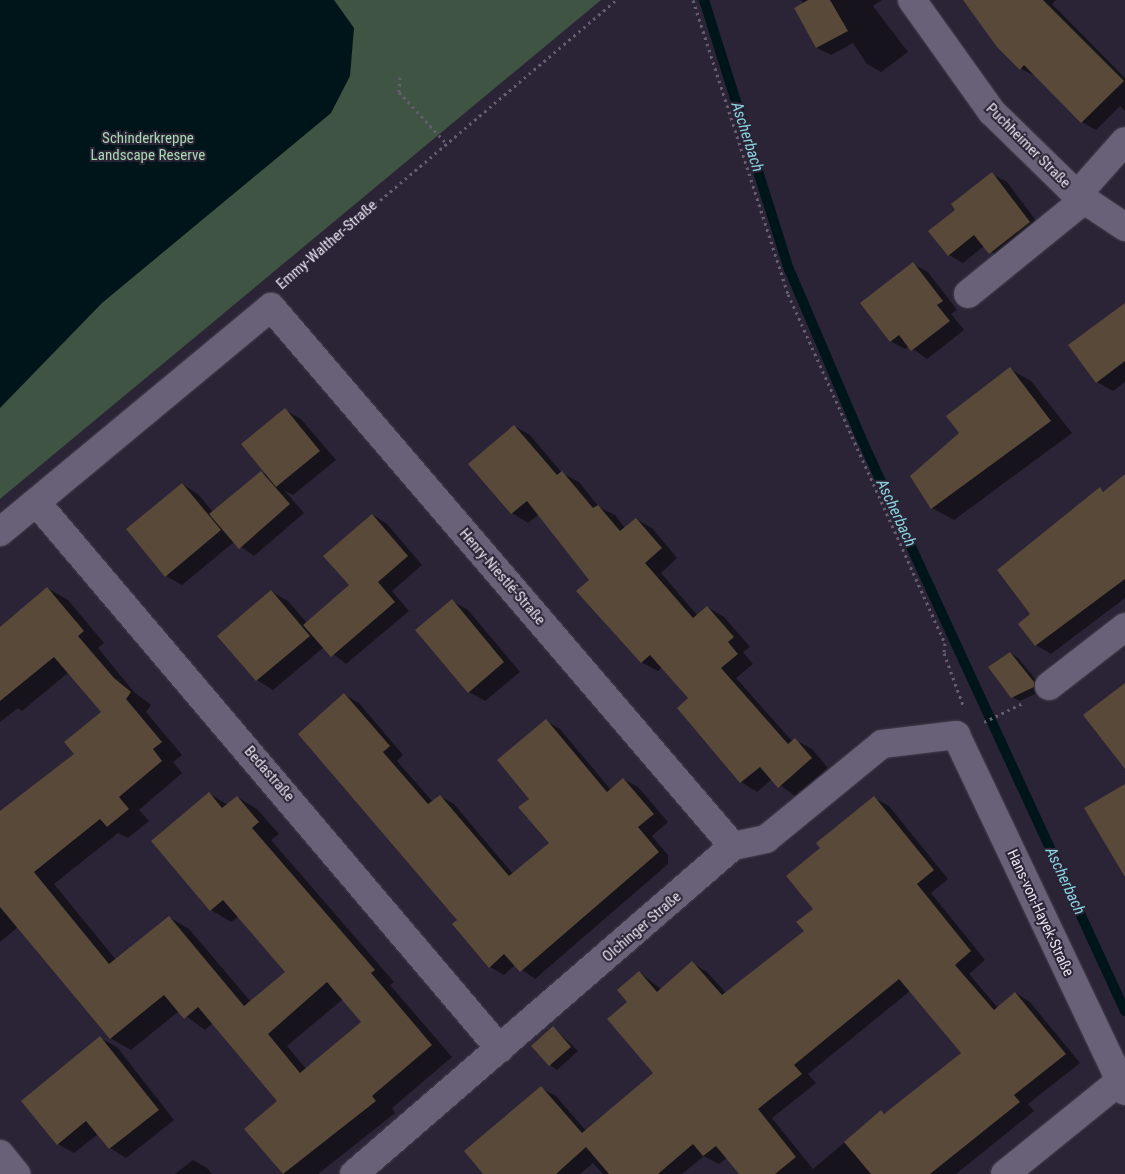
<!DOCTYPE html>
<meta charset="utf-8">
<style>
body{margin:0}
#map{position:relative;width:1125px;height:1174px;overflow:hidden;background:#2a2436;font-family:"Roboto Condensed",sans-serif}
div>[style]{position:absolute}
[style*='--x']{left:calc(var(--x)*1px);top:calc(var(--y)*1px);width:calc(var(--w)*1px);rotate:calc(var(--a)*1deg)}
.green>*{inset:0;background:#405444}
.water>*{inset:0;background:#001519}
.shadow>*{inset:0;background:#0007}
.stream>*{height:10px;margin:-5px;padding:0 5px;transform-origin:5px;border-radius:5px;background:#001519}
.building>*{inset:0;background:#594938}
.path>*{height:3px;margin-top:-1.5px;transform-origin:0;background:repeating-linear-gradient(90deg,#645e6e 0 2.5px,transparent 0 6.5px)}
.roads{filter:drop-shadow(0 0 1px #46404f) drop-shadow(0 0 1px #46404f)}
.street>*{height:28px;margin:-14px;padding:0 14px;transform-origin:14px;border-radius:14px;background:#686177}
span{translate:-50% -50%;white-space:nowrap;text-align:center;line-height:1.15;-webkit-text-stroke:4px #2a2436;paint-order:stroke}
.park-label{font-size:15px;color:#a8d9b2}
.street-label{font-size:15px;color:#e7e3ef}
.water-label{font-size:16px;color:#8ad2de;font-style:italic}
</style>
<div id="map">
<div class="green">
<div style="clip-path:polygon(0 0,601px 0,0 499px)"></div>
</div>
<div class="water">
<div style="clip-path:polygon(0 0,334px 0,354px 28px,350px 76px,331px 113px,102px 303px,0 408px)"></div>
</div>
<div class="shadow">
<div style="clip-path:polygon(801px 0,882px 0,873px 6px,908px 52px,881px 72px,867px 64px,853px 43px,831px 55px,817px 48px,796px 9px,804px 4px)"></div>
<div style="clip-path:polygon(964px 0,1056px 0,1052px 4px,1125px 78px,1125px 111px,1120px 106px,1096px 130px,1082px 122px,1036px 76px,1021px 69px,995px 43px)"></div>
<div style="clip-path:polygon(992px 174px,1007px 182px,1044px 231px,1004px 261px,984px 246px,963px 263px,949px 255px,957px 211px)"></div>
<div style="clip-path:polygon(913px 264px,928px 272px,957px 310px,951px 314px,964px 330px,927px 359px,909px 346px,905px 349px,890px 341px)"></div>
<div style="clip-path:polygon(1125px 310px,1125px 382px,1113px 391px,1097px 382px)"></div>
<div style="clip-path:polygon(1010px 369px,1031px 381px,1072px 433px,954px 520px,932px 508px,961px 433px)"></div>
<div style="clip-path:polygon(285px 410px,301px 419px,336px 460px,293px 495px,285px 491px,304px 513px,254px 556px,234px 542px,182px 585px,166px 576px,182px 484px,198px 494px,213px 512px,261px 472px,269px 476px)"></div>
<div style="clip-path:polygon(514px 426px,530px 435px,562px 473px,579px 482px,599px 507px,615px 515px,625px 528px,636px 519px,652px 528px,677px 558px,661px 573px,698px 616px,707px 607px,724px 617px,750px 647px,743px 652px,753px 664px,736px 678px,793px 742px,795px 740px,812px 749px,828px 768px,795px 796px,772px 779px,757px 792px,741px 782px,690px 699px,662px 667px,658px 671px,641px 662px,577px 591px,591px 580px,539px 514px,528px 523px,512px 513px,470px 464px)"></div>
<div style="clip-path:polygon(1125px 476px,1125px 598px,1051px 654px,1036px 645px,1032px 615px,1100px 489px,1105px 492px)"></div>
<div style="clip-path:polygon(373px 515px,387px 524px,422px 565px,392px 591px,409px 611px,346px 664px,324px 647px,273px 690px,257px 680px,272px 592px,288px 601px,307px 623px,350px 585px)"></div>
<div style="clip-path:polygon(evenodd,47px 588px,68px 600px,104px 643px,98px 648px,134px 692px,151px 705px,146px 712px,182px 755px,173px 762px,182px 773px,139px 810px,149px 821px,128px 838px,118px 833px,54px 884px,116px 960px,169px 917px,189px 929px,251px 1002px,287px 972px,239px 916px,231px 922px,211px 910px,210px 794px,228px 805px,237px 797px,257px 809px,279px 834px,271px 840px,394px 982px,390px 985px,452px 1057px,392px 1108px,395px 1113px,318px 1174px,283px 1174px,245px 1129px,279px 1102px,213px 1023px,205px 1030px,179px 1011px,131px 1050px,110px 1038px,18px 927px,0 942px,0 813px,76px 754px,103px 713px,69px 672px,22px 711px,18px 708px,0 722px,0 629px,47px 588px,343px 999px,363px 1022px,307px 1070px,287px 1046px,343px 999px)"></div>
<div style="clip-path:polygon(452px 601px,468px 610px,520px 672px,485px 701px,469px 692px)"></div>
<div style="clip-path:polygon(1010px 653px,1018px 658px,1042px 687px,1041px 691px,1020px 701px,1012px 697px)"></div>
<div style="clip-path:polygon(345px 695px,359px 703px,403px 755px,397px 761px,433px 802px,440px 796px,454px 804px,513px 874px,550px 843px,530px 799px,546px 721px,560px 729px,611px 790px,623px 779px,638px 787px,668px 822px,652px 836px,668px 855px,668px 864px,535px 979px,515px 965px,504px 975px,490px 967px,458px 920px)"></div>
<div style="clip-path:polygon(evenodd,874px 798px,889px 806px,948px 879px,931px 893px,985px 960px,969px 974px,998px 1008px,1016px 993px,1030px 1002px,1080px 1063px,1028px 1104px,1034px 1111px,956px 1174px,740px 1174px,727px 1158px,719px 1164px,704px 1156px,682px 1174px,603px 1174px,593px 1163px,580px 1174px,485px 1174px,541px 1088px,556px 1096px,586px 1131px,655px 1073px,629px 1002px,639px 972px,662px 990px,692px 963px,707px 972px,726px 993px,806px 931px,814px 909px,822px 848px,874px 798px,910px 991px,962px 1053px,886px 1114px,881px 1112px,813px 1169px,772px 1118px,816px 1083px,808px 1074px,910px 991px)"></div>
<div style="clip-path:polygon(554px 1028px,578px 1051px,557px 1070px,550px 1065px)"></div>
<div style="clip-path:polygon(100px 1038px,117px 1047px,174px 1120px,126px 1158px,110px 1148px,98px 1134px,74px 1153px,58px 1144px)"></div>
<div style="clip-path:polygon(193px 1160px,207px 1168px,212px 1174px,175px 1174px)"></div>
</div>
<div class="stream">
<div style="--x:704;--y:0;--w:282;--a:72.5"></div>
<div style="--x:789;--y:269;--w:184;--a:66.9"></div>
<div style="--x:861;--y:438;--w:631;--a:65.26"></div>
</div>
<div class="building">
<div style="clip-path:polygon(808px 0,830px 0,848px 31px,816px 48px,794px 8px)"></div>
<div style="clip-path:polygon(963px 0,1043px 0,1124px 81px,1081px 123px,1024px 65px,1020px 70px,997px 47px)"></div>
<div style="clip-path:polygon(992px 172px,1030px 222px,989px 254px,974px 235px,948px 256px,928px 231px,955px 210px,951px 204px)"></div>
<div style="clip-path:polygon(913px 262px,943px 301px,937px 305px,950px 321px,911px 351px,899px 335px,890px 342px,860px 303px)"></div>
<div style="clip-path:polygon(1125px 303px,1125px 361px,1096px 383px,1068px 345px)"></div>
<div style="clip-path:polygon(1010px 367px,1051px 421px,931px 509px,910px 476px,959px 433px,946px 416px)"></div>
<div style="clip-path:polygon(285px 408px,320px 451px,276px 487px,241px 444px)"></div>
<div style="clip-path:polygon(514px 425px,557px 475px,562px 471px,593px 508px,598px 505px,620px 531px,636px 518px,662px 548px,645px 563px,693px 618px,707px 606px,734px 637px,728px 642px,738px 654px,721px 668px,788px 744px,795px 738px,812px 758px,778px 788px,760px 767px,740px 783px,677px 708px,688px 698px,650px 655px,641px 663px,576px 591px,589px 580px,527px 501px,511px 514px,468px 464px)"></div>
<div style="clip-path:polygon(261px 471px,290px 504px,239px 549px,209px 514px)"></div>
<div style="clip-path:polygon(1125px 474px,1125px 579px,1035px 646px,1018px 624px,1030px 614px,997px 570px,1100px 487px,1103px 492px)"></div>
<div style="clip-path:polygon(182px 483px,221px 530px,165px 577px,126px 529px)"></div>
<div style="clip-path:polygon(372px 514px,408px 556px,378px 582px,395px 602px,331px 657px,303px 625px,349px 585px,323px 556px)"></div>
<div style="clip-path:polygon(evenodd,47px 587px,84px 631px,78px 636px,114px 678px,131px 692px,126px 699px,162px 742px,153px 749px,162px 761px,119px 797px,129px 809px,107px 827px,100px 819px,34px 872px,109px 964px,169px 916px,244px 1006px,285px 972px,223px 900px,210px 911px,151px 841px,209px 792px,222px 808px,237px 796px,259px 822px,252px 828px,375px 970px,371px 973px,432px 1045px,372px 1096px,376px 1101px,283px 1174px,244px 1129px,277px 1101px,198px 1007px,184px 1019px,164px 995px,110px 1039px,0 907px,0 811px,74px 754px,64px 742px,101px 712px,54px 657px,0 701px,0 627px,47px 587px,327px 982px,361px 1022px,300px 1073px,268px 1034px,327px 982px)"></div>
<div style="clip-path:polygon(271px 590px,310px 636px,256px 681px,217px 636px)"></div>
<div style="clip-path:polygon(452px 599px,504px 662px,468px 693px,415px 630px)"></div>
<div style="clip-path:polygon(1010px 652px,1034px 682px,1034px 687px,1011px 698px,988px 667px)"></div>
<div style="clip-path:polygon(1125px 683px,1125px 769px,1083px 715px)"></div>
<div style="clip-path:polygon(344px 693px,390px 746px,383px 752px,428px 804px,440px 795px,509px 876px,549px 843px,518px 807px,529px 799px,497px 760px,546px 719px,607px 792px,623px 778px,654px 814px,638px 827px,659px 852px,520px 972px,504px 954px,489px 968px,452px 924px,457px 920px,298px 734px)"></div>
<div style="clip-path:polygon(1125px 784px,1125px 877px,1084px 808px)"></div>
<div style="clip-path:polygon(874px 796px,934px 870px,917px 884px,971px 951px,955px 965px,994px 1010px,1015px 992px,1066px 1054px,1014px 1095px,1020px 1102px,930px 1174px,871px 1174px,844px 1142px,881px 1110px,884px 1114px,961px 1053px,899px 979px,794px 1065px,802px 1074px,758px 1109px,796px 1157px,775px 1174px,739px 1174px,716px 1146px,703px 1156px,693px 1144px,658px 1174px,609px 1174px,586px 1147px,556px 1174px,483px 1174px,464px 1151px,541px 1086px,582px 1133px,653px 1073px,607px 1019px,627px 1002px,617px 990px,639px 971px,657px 992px,692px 961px,722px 995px,804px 931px,796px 922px,813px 909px,786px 876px,820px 848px,816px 843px)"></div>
<div style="clip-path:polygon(553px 1026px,571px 1047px,549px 1066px,531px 1046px)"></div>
<div style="clip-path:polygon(100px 1036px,159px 1110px,109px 1149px,86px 1121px,57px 1145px,21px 1101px)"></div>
</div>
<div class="path">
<div style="--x:693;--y:0;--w:309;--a:72.1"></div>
<div style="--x:788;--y:294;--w:383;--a:65.8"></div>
<div style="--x:945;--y:643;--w:10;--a:96"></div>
<div style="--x:944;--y:653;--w:55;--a:69.9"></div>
<div style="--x:400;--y:77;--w:15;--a:94"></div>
<div style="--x:399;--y:92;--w:71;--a:47.3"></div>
<div style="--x:286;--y:280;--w:433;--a:-40.3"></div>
<div style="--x:984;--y:722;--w:43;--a:-26"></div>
</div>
<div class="roads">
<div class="street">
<div style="--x:912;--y:0;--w:138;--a:54.5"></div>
<div style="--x:992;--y:112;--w:119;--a:44.3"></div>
<div style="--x:1077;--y:195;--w:58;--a:33.7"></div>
<div style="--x:1077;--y:195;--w:72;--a:-48.4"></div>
<div style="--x:968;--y:294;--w:149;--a:-39"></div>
<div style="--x:36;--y:502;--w:717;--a:49.69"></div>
<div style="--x:0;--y:532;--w:352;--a:-39.7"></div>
<div style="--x:271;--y:307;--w:710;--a:49.4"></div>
<div style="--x:1049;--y:686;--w:96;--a:-37.8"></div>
<div style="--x:0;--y:1154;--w:26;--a:51"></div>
<div style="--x:354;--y:1174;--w:501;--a:-40.87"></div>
<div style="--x:733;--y:846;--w:34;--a:-12"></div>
<div style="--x:766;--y:839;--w:150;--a:-39.3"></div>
<div style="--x:882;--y:744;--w:75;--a:-6.9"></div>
<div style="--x:956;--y:735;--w:394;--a:64.6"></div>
<div style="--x:1005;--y:1174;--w:148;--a:-39"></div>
</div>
</div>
<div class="park-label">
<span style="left:148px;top:147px">Schinderkreppe<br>Landscape Reserve</span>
</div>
<div class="street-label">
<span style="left:1028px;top:146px;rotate:45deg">Puchheimer Straße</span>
<span style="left:327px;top:245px;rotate:-41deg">Emmy-Walther-Straße</span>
<span style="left:502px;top:577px;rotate:49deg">Henry-Niestlé-Straße</span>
<span style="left:269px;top:774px;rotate:49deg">Bedastraße</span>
<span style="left:1040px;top:913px;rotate:65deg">Hans-von-Hayek-Straße</span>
<span style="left:642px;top:927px;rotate:-41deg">Olchinger Straße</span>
</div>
<div class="water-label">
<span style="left:747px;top:137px;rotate:72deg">Ascherbach</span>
<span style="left:896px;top:513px;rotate:65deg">Ascherbach</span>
<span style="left:1065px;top:881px;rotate:65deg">Ascherbach</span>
</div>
</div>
